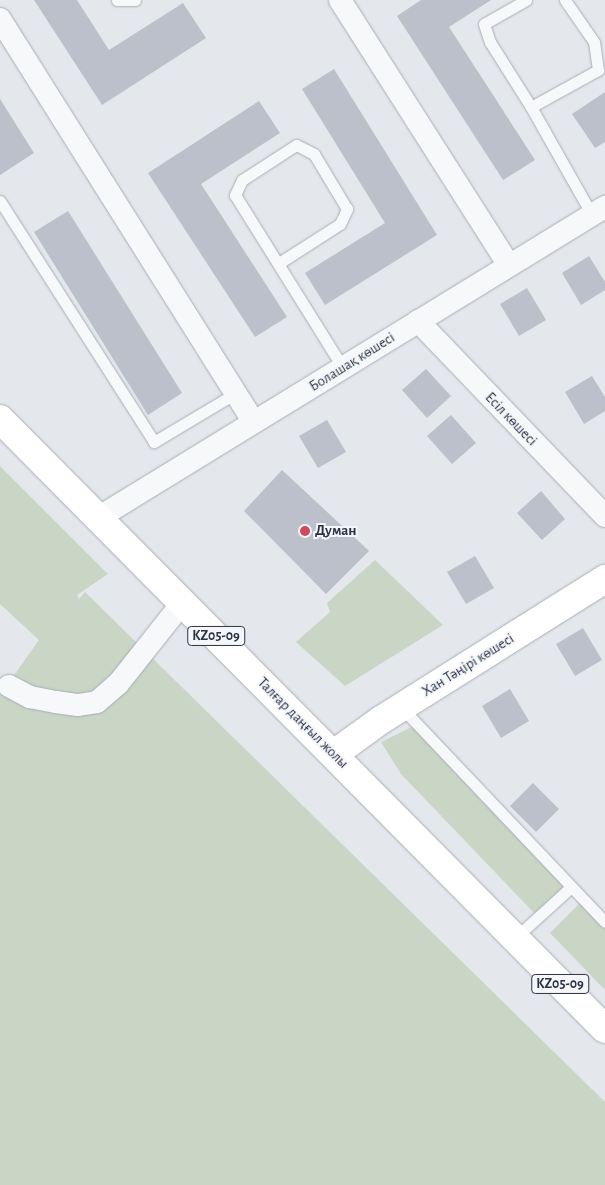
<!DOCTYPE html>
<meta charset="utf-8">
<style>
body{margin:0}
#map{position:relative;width:605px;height:1185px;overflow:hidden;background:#e4e7ec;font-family:"Alegreya Sans",sans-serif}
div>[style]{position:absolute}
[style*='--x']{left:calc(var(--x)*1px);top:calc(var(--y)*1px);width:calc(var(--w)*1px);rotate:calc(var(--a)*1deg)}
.green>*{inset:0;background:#c9d6c5}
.building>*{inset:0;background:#bbc0ca}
.roads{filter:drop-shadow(0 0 1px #a9aeb7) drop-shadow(0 0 1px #a9aeb7)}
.lane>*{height:11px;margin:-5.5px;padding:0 5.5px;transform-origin:5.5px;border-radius:5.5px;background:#f7f8fa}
.street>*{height:22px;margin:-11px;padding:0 11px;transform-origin:11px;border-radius:11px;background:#f7f8fa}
.secondary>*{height:28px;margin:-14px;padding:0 14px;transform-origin:14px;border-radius:14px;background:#fff}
.primary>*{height:28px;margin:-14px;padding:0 14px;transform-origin:14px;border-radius:14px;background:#fff}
.dots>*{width:14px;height:14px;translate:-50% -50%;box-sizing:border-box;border:2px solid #f4f6f9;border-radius:50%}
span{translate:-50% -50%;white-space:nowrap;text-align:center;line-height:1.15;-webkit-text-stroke:4px #f4f6f9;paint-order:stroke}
.shield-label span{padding:1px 4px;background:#f4f6f9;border:1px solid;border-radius:4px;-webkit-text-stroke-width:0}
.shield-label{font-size:14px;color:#2b3445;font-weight:700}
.street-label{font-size:15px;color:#2b3445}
.poi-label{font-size:15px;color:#2b3445;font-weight:700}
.left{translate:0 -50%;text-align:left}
</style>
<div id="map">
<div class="green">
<div style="clip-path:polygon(0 466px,108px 574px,77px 595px,79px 599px,85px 592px,605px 1102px,605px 1185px,0 1185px,0 695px,39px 640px,0 604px)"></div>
<div style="clip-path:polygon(375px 560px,443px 625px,345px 686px,296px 642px,330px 612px,327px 603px)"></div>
<div style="clip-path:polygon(418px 724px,571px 887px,538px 917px,401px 774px,381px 742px)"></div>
<div style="clip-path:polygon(583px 900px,605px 923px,605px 990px,550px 933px)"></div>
</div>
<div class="building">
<div style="clip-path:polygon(34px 0,77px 0,109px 50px,183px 3px,206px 38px,102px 105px)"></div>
<div style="clip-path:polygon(421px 0,491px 0,449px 27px,535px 160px,503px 180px,397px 16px)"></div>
<div style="clip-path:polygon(334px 69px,437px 235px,325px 305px,305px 273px,385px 223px,302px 89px)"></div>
<div style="clip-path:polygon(605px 92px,605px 142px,595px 148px,572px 114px)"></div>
<div style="clip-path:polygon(0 99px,34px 153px,0 175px)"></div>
<div style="clip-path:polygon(259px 101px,280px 133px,201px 184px,287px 317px,255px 337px,148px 173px)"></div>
<div style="clip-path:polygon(68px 211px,182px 393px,148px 415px,34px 232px)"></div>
<div style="clip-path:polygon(589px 256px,605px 282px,605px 290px,581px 305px,562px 273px)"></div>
<div style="clip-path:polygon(527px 288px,546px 320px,519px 336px,500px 304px)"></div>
<div style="clip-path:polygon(426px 369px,451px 396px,427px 418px,402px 390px)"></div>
<div style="clip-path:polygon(592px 376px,605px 397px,605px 411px,584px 424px,565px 392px)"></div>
<div style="clip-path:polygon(451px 415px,476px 443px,452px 464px,427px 436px)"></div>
<div style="clip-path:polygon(327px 420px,346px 452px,318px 468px,299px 436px)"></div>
<div style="clip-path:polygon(282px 470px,369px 551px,326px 594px,244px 511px)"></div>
<div style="clip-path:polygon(541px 491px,565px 519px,542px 540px,517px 513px)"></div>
<div style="clip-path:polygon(475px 556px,494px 588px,466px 604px,447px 572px)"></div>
<div style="clip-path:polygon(583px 628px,602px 660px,575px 676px,556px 644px)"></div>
<div style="clip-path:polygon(510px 689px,529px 721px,501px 738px,482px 706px)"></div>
<div style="clip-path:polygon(533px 783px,559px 809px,536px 832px,510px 806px)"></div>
</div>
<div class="roads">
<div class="lane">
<div style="--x:117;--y:0;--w:18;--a:0"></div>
<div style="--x:526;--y:0;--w:48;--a:150.3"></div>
<div style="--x:484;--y:24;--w:19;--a:72"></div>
<div style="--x:490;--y:42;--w:77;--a:57.8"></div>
<div style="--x:531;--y:107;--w:124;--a:60.5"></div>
<div style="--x:531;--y:107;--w:77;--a:-28.9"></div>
<div style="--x:598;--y:70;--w:28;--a:-98"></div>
<div style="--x:594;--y:42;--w:51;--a:-124.6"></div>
<div style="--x:0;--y:201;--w:286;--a:57.4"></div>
<div style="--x:154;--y:442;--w:96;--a:-30.9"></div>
<div style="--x:279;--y:263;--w:72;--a:-32.6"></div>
<div style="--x:340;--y:224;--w:17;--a:-65"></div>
<div style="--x:347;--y:209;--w:64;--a:-121"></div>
<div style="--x:314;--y:154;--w:20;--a:-153"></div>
<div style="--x:296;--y:145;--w:64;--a:147.1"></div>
<div style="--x:242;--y:180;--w:17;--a:115"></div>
<div style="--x:235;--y:195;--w:204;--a:58"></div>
<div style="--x:401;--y:707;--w:296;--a:46.5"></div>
<div style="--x:515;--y:938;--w:76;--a:-42.3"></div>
</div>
<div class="street">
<div style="--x:340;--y:0;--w:313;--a:57.5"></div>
<div style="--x:0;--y:19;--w:476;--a:57.8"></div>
<div style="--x:418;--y:321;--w:270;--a:46.2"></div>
<div style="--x:98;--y:518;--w:595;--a:-31.53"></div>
<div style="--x:9;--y:686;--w:24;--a:28"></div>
<div style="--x:30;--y:697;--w:26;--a:11"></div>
<div style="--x:56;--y:702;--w:22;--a:8"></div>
<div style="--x:78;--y:705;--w:19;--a:-9"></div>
<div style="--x:97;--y:702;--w:28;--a:-41"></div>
<div style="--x:118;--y:684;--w:105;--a:-51.6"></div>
</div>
<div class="secondary">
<div style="--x:334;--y:754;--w:58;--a:-35.9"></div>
<div style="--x:381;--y:720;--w:265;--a:-32.2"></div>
</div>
<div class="primary">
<div style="--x:0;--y:419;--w:859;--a:45.24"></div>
</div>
</div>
<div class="dots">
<div style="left:305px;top:531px;background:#d1495b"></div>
</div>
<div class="shield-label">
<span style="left:216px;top:636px">KZ05-09</span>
<span style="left:560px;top:984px">KZ05-09</span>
</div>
<div class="street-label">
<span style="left:352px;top:362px;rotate:-32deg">Болашақ көшесі</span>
<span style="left:511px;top:419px;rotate:46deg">Есіл көшесі</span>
<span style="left:468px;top:665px;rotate:-32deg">Хан Тәңірі көшесі</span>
<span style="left:303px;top:723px;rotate:45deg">Талғар даңғыл жолы</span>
</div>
<div class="poi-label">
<span class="left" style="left:315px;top:531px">Думан</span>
</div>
</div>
